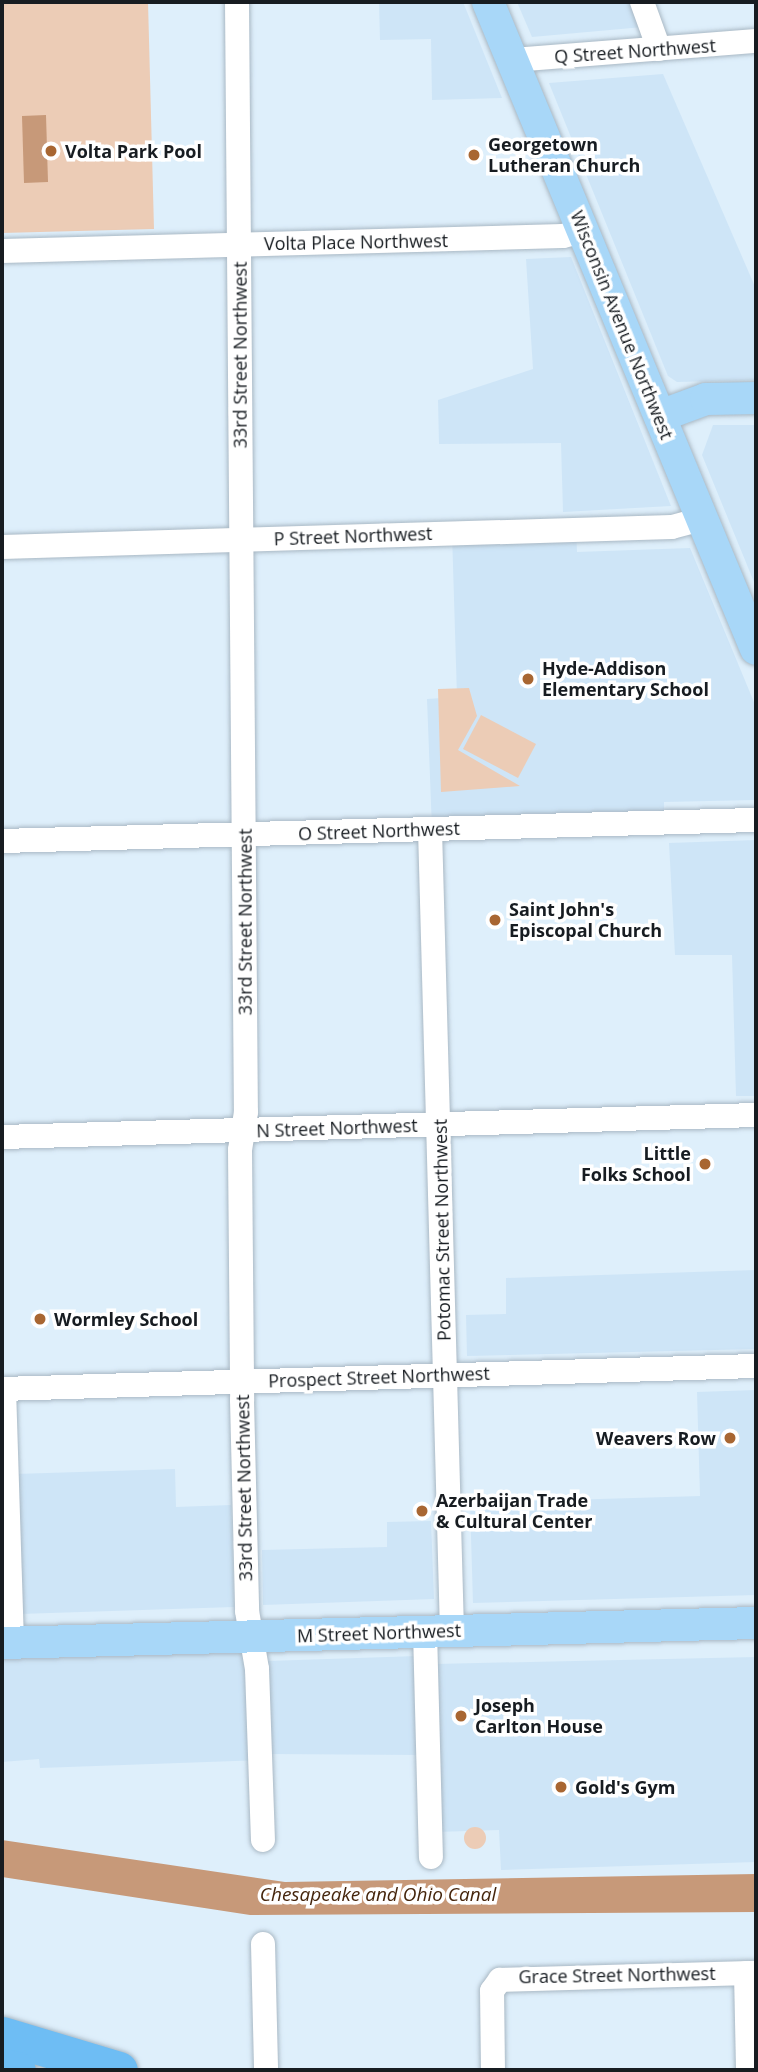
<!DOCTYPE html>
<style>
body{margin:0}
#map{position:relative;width:758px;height:2072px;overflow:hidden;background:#deeffb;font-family:"Open Sans",sans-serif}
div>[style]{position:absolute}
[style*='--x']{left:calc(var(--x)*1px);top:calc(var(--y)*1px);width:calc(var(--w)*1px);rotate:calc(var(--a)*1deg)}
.built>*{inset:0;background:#cee5f7}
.green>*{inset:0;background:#ecccb6}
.round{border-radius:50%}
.water>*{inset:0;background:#c79979}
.roads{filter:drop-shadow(0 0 2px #a9b8c4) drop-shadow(0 0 2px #a9b8c4)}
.minor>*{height:24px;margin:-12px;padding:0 12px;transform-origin:12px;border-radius:12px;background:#fff}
.major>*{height:32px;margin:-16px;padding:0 16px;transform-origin:16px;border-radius:16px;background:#a8d7f8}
.highway>*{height:37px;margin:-18.5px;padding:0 18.5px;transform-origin:18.5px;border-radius:18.5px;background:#6ebdf4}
.dots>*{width:19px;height:19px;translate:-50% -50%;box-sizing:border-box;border:4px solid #fff;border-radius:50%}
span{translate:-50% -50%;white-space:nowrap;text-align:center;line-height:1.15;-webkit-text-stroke:7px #fff;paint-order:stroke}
.street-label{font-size:18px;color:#171c21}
.poi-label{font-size:18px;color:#171c21;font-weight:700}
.left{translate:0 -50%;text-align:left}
.right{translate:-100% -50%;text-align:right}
.water-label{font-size:19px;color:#45250c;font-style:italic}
.frame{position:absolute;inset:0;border:4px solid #171c21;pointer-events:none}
</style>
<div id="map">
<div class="built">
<div style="clip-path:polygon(379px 2px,463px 2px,502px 98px,432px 100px,431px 39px,380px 40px)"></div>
<div style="clip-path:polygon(517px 2px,633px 2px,643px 27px,532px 37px)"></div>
<div style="clip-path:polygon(663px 74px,756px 289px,756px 380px,677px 382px,668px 376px,549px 83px)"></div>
<div style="clip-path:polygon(571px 257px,671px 506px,563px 512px,561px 443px,439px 444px,438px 400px,533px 369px,526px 259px)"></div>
<div style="clip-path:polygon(713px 425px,756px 425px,756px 587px,702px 455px)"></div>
<div style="clip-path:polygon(576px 529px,577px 552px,690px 548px,756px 707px,756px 800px,664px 802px,664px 822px,432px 829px,427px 699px,457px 697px,452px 533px)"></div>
<div style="clip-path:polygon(756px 840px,756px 1096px,736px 1096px,732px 955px,675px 955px,669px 843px)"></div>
<div style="clip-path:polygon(756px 1270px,756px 1349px,467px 1356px,466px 1315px,506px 1314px,506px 1278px)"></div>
<div style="clip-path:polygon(756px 1390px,756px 1595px,473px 1603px,470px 1503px,700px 1496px,697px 1392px)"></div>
<div style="clip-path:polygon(175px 1469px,176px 1507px,231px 1505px,234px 1607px,20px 1614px,15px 1474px)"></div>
<div style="clip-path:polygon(2px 1512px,12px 1643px,252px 1636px,260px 1760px,40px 1768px,39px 1759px,2px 1762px)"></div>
<div style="clip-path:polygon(431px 1521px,434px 1599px,263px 1605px,262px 1550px,387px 1547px,387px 1522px)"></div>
<div style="clip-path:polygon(417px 1656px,419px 1755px,269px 1754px,268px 1661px)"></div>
<div style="clip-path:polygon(756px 1657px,756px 1862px,501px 1870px,499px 1830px,436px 1832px,435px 1664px)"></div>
</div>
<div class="green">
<div style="clip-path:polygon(2px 2px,148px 2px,154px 229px,2px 233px)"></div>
<div style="clip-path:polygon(469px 688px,477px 716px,458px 750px,520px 786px,441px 792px,438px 689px)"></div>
<div style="clip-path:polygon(481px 715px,536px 744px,518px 778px,463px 749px)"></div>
<div class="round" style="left:464px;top:1827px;width:22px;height:22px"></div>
</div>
<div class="water">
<div style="clip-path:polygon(46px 115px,48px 182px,24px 183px,22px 116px)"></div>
<div style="clip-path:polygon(2px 1840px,285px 1882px,756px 1874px,756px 1912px,250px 1915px,2px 1877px)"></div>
</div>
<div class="roads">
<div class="minor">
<div style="--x:237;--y:2;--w:1110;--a:89.54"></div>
<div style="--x:246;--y:1112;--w:38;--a:99"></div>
<div style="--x:240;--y:1150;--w:250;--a:89.5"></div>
<div style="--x:242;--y:1400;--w:211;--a:88.6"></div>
<div style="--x:247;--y:1611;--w:59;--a:80.2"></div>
<div style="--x:257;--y:1669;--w:171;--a:88"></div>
<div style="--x:642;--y:2;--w:50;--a:70.1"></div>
<div style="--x:513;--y:60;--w:244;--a:-4.5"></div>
<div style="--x:2;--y:251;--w:561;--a:-1.53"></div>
<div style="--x:563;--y:236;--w:21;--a:-14"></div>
<div style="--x:2;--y:547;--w:670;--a:-1.71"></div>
<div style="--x:672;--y:527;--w:31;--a:-15"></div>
<div style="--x:430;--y:829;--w:802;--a:88.43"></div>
<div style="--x:2;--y:841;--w:754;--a:-1.6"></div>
<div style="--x:2;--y:1137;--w:754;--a:-1.67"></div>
<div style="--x:2;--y:1389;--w:754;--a:-1.75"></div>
<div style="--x:4;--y:1389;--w:254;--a:88.2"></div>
<div style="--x:425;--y:1631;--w:226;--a:88.5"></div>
<div style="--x:263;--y:1944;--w:126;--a:88.6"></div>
<div style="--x:746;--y:1973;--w:97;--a:88.8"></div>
<div style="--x:493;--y:2070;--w:79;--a:-90.7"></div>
<div style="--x:492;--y:1991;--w:14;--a:-54"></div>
<div style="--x:500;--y:1980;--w:256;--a:-1.6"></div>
</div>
<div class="major">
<div style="--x:488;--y:2;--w:700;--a:67.5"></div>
<div style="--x:660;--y:416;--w:49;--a:-20.3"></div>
<div style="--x:706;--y:399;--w:50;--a:-1.1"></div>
<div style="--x:2;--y:1643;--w:754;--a:-1.52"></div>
</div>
<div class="highway">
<div style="--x:2;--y:2035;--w:122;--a:16.7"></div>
<div style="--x:2;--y:2067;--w:15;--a:11"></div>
</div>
</div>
<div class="dots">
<div style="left:51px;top:151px;background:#a86632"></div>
<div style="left:474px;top:155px;background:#a86632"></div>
<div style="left:528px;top:679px;background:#a86632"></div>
<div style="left:495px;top:920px;background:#a86632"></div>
<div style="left:705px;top:1164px;background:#a86632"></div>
<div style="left:40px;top:1319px;background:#a86632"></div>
<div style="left:730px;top:1438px;background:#a86632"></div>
<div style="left:422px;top:1511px;background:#a86632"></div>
<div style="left:461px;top:1716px;background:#a86632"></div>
<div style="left:561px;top:1787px;background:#a86632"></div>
</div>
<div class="street-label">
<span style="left:635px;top:51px;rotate:-4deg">Q Street Northwest</span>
<span style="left:356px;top:242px;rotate:-1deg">Volta Place Northwest</span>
<span style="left:622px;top:325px;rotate:68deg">Wisconsin Avenue Northwest</span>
<span style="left:240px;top:355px;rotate:-90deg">33rd Street Northwest</span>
<span style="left:353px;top:536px;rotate:-2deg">P Street Northwest</span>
<span style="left:379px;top:831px;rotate:-2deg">O Street Northwest</span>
<span style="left:245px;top:922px;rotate:-90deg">33rd Street Northwest</span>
<span style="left:337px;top:1128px;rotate:-2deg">N Street Northwest</span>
<span style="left:442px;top:1230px;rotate:-91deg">Potomac Street Northwest</span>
<span style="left:379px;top:1377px;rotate:-2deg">Prospect Street Northwest</span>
<span style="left:244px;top:1488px;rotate:-91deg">33rd Street Northwest</span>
<span style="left:379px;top:1633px;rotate:-2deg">M Street Northwest</span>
<span style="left:617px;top:1975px;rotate:-1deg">Grace Street Northwest</span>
</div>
<div class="poi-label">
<span class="left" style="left:488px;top:155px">Georgetown<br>Lutheran Church</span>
<span class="left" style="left:65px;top:151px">Volta Park Pool</span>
<span class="left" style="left:542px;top:679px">Hyde-Addison<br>Elementary School</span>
<span class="left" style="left:509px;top:920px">Saint John's<br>Episcopal Church</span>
<span class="right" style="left:691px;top:1164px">Little<br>Folks School</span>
<span class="left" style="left:54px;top:1319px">Wormley School</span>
<span class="right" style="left:716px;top:1438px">Weavers Row</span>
<span class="left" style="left:436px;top:1511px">Azerbaijan Trade<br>&amp; Cultural Center</span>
<span class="left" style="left:475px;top:1716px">Joseph<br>Carlton House</span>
<span class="left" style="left:575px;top:1787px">Gold's Gym</span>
</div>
<div class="water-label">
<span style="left:378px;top:1895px">Chesapeake and Ohio Canal</span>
</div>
<div class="frame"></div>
</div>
